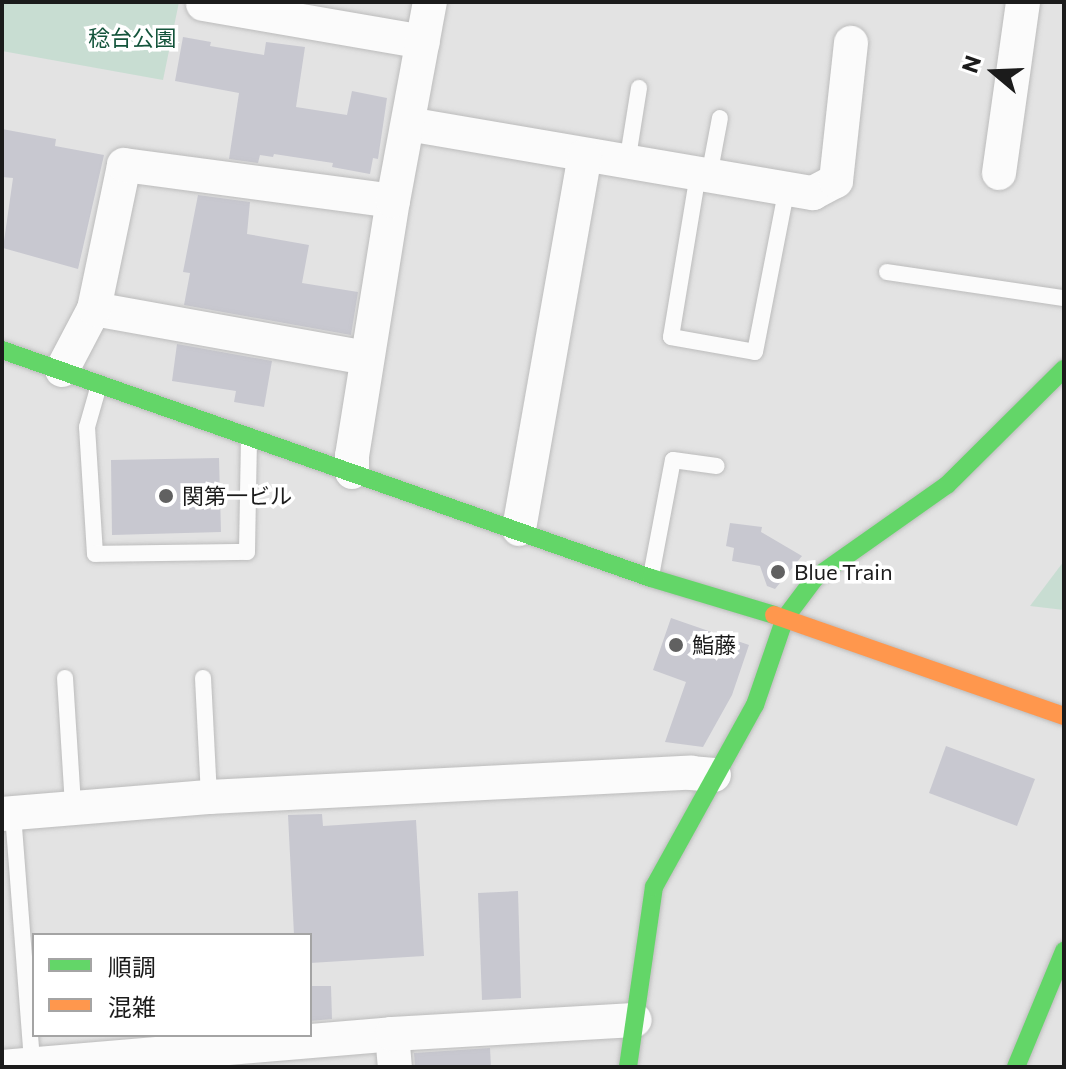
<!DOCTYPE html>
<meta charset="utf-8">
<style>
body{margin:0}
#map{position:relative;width:1066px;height:1069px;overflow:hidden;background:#e3e3e3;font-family:Commissioner,"Noto Sans JP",sans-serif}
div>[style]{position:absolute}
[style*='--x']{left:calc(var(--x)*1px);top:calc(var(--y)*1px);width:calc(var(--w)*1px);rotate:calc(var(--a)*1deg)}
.green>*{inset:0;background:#c8ddd2}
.building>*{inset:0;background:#c8c8d0}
.roads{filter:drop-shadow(0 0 2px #bcbcbc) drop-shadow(0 0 2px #bcbcbc)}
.lane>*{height:16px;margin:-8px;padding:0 8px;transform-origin:8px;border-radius:8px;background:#fbfbfb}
.street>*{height:34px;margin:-17px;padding:0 17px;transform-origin:17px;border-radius:17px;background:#fbfbfb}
.fast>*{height:18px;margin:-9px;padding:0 9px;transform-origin:9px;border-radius:9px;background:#63d668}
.slow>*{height:18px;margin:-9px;padding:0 9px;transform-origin:9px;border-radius:9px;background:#ff974d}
.dots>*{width:22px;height:22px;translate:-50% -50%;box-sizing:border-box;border:4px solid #fff;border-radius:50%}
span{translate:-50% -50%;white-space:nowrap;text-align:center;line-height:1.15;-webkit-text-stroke:7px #fff;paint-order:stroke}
.park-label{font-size:22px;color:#13543b}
.poi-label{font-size:22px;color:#1b1b1b}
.left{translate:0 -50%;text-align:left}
.frame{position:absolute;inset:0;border:4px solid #1b1b1b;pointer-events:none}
.legend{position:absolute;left:32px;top:933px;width:280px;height:104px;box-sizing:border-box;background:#fff;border:2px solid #a4a4a4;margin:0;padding:10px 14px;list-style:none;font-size:24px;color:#1b1b1b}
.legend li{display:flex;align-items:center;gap:16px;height:40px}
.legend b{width:40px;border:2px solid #a4a4a4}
.north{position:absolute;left:954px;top:32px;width:80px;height:80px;-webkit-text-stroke:6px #fff;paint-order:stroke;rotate:289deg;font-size:22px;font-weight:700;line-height:32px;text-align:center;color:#1b1b1b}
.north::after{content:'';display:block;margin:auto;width:28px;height:36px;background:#1b1b1b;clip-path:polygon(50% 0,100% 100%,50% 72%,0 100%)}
</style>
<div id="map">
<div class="green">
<div style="clip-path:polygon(2px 2px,179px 2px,163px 80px,2px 51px)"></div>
<div style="clip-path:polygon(1064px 561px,1064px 610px,1030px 606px)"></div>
</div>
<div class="building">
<div style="clip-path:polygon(183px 37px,211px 42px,210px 46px,264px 55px,266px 42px,305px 47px,296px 107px,347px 115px,352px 91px,387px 98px,378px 159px,373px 158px,370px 174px,332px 167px,333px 163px,274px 154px,273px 157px,260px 155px,258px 163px,229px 159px,239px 93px,175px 81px)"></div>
<div style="clip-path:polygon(2px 129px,56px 139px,55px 146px,104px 155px,78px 269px,3px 248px,13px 178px,2px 177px)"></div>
<div style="clip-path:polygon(198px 195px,250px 202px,247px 234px,309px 245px,302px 283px,358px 292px,351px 335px,184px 305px,190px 273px,183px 272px)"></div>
<div style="clip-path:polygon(177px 344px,272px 361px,264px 407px,234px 402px,236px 391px,172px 381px)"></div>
<div style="clip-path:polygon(219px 458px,221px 532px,112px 535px,111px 460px)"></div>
<div style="clip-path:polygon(730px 523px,762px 527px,761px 532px,802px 556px,775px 589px,767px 586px,760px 566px,732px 561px,734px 548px,726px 546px)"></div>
<div style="clip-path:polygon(671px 618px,749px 645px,732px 695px,703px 747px,665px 742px,686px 682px,653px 670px)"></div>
<div style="clip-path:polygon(946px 746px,1035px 779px,1017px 826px,929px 793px)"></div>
<div style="clip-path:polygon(322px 814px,323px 826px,416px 820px,424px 956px,310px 963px,310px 935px,294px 935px,288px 815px)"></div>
<div style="clip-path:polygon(518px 891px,521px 998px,482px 1000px,478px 893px)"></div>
<div style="clip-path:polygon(310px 986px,331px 986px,332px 1019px,310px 1021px)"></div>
<div style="clip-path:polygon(490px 1048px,491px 1067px,415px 1067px,414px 1053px)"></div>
</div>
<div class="roads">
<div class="lane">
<div style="--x:627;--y:163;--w:76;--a:-80.9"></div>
<div style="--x:698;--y:174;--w:165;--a:99.4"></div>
<div style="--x:671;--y:337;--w:85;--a:10.1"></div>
<div style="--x:755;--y:352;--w:167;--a:-79"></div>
<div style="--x:709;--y:176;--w:59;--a:-79.3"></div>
<div style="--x:887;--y:272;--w:179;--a:8.4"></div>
<div style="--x:99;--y:385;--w:44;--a:105.9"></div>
<div style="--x:87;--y:427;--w:127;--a:86.4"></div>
<div style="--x:95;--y:554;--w:152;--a:-0.8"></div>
<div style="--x:247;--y:552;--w:114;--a:-89"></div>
<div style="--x:651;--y:576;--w:118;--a:-79.3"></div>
<div style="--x:673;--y:460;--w:44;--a:7.8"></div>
<div style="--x:65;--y:678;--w:128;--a:86.4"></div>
<div style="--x:203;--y:678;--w:119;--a:87.1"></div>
<div style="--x:13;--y:814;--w:250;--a:85.6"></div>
</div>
<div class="street">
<div style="--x:203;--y:4;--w:223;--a:9.8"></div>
<div style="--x:408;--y:124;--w:411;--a:9.7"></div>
<div style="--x:813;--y:193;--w:26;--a:-28"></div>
<div style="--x:836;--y:181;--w:139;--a:-83.8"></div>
<div style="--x:999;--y:173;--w:173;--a:-82"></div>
<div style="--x:94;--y:309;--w:277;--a:10.2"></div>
<div style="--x:62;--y:370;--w:69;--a:-62.3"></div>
<div style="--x:94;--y:309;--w:147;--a:-78.2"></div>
<div style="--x:124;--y:165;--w:271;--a:7.6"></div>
<div style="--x:352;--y:472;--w:16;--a:-90"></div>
<div style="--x:352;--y:456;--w:258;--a:-80.9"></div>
<div style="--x:393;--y:201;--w:202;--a:-79.5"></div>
<div style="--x:519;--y:529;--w:379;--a:-80"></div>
<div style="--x:2;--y:814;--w:208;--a:-4.7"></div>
<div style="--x:209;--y:797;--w:483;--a:-2.9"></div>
<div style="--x:691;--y:773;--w:23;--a:5"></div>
<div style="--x:392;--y:1034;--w:33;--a:85"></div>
<div style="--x:2;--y:1067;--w:391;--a:-4.8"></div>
<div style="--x:392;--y:1034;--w:243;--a:-3.3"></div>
</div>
<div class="fast">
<div style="--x:2;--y:350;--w:688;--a:19.36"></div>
<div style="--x:651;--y:578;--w:128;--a:16.7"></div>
<div style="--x:628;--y:1067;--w:182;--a:-81.8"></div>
<div style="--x:654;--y:887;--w:208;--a:-61"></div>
<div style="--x:755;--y:705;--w:92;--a:-71"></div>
<div style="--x:785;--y:618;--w:50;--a:-53.1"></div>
<div style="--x:815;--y:578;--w:161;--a:-35.2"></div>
<div style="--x:947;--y:485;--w:165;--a:-44.8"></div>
<div style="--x:1016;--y:1067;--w:126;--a:-67.5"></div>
</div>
<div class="slow">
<div style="--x:774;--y:615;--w:307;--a:19.2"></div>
</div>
</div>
<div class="dots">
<div style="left:166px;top:496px;background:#616161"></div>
<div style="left:778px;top:572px;background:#616161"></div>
<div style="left:676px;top:645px;background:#616161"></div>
</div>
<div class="park-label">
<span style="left:132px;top:38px">稔台公園</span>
</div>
<div class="poi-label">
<span class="left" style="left:182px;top:496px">関第一ビル</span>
<span class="left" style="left:794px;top:572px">Blue Train</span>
<span class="left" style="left:692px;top:645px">鮨藤</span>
</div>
<div class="frame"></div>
<ul class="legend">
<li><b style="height:10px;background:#63d668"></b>順調</li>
<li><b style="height:10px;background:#ff974d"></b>混雑</li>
</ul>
<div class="north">N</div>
</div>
